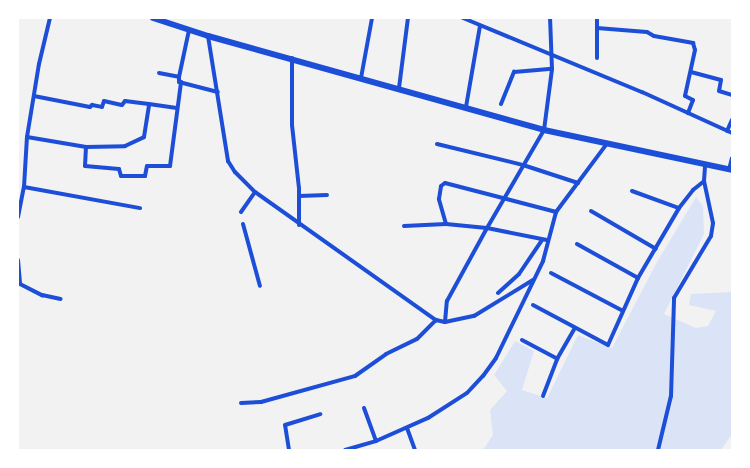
<!DOCTYPE html>
<style>
body{margin:0}
#map{position:relative;width:750px;height:468px;overflow:hidden;background:#f2f2f2;font-family:Lora,serif}
div>[style]{position:absolute}
[style*='--x']{left:calc(var(--x)*1px);top:calc(var(--y)*1px);width:calc(var(--w)*1px);rotate:calc(var(--a)*1deg)}
.green>*{inset:0;background:#dbe4f7}
.minor>*{height:4px;margin:-2px;padding:0 2px;transform-origin:2px;border-radius:2px;background:#1d4ed8}
.secondary>*{height:6px;margin:-3px;padding:0 3px;transform-origin:3px;border-radius:3px;background:#1d4ed8}
span{translate:-50% -50%;white-space:nowrap;text-align:center;line-height:1.15;-webkit-text-stroke:3px #fff;paint-order:stroke}
.frame{position:absolute;inset:0;border:19px solid #fff;pointer-events:none}
</style>
<div id="map">
<div class="green">
<div style="clip-path:polygon(696px 197px,703px 206px,704px 234px,664px 314px,696px 328px,708px 326px,716px 311px,689px 305px,691px 294px,732px 292px,732px 434px,721px 450px,483px 450px,493px 435px,490px 410px,507px 391px,494px 375px,515px 341px,534px 351px,522px 390px,547px 398px,578px 335px,612px 348px,657px 262px)"></div>
</div>
<div class="minor">
<div style="--x:463;--y:18;--w:194;--a:22.5"></div>
<div style="--x:642;--y:92;--w:99;--a:24.5"></div>
<div style="--x:597;--y:18;--w:40;--a:90"></div>
<div style="--x:597;--y:28;--w:50;--a:4.6"></div>
<div style="--x:647;--y:32;--w:8;--a:30"></div>
<div style="--x:654;--y:36;--w:40;--a:10"></div>
<div style="--x:693;--y:43;--w:7;--a:74"></div>
<div style="--x:695;--y:50;--w:47;--a:102.3"></div>
<div style="--x:685;--y:96;--w:9;--a:27"></div>
<div style="--x:693;--y:100;--w:14;--a:111"></div>
<div style="--x:208;--y:36;--w:127;--a:80.9"></div>
<div style="--x:228;--y:161;--w:13;--a:58"></div>
<div style="--x:235;--y:172;--w:28;--a:45"></div>
<div style="--x:255;--y:192;--w:222;--a:35.3"></div>
<div style="--x:436;--y:320;--w:9;--a:13"></div>
<div style="--x:445;--y:322;--w:30;--a:-12"></div>
<div style="--x:474;--y:316;--w:69;--a:-31.4"></div>
<div style="--x:292;--y:58;--w:67;--a:90"></div>
<div style="--x:292;--y:125;--w:63;--a:83.7"></div>
<div style="--x:299;--y:188;--w:37;--a:90"></div>
<div style="--x:691;--y:72;--w:31;--a:15"></div>
<div style="--x:721;--y:80;--w:11;--a:100"></div>
<div style="--x:719;--y:91;--w:14;--a:17"></div>
<div style="--x:159;--y:73;--w:20;--a:11"></div>
<div style="--x:179;--y:77;--w:5;--a:90"></div>
<div style="--x:179;--y:82;--w:40;--a:14.4"></div>
<div style="--x:179;--y:77;--w:48;--a:-78"></div>
<div style="--x:361;--y:78;--w:61;--a:-79.6"></div>
<div style="--x:399;--y:88;--w:71;--a:-82.7"></div>
<div style="--x:34;--y:96;--w:57;--a:11.1"></div>
<div style="--x:90;--y:107;--w:3;--a:-45"></div>
<div style="--x:92;--y:105;--w:10;--a:11"></div>
<div style="--x:102;--y:107;--w:6;--a:-72"></div>
<div style="--x:104;--y:101;--w:18;--a:13"></div>
<div style="--x:122;--y:105;--w:5;--a:-53"></div>
<div style="--x:125;--y:101;--w:24;--a:7"></div>
<div style="--x:501;--y:104;--w:35;--a:-68"></div>
<div style="--x:514;--y:72;--w:38;--a:-5"></div>
<div style="--x:466;--y:107;--w:82;--a:-80.2"></div>
<div style="--x:727;--y:131;--w:12;--a:-66"></div>
<div style="--x:27;--y:137;--w:60;--a:9.6"></div>
<div style="--x:86;--y:147;--w:39;--a:-1"></div>
<div style="--x:125;--y:146;--w:21;--a:-25"></div>
<div style="--x:144;--y:137;--w:33;--a:-81"></div>
<div style="--x:149;--y:104;--w:28;--a:8"></div>
<div style="--x:437;--y:144;--w:89;--a:13.7"></div>
<div style="--x:523;--y:165;--w:58;--a:18.1"></div>
<div style="--x:86;--y:147;--w:19;--a:93"></div>
<div style="--x:85;--y:166;--w:34;--a:5"></div>
<div style="--x:119;--y:169;--w:7;--a:74"></div>
<div style="--x:121;--y:176;--w:24;--a:0"></div>
<div style="--x:145;--y:176;--w:10;--a:-79"></div>
<div style="--x:147;--y:166;--w:23;--a:0"></div>
<div style="--x:170;--y:166;--w:85;--a:-82.5"></div>
<div style="--x:729;--y:170;--w:12;--a:-76"></div>
<div style="--x:24;--y:187;--w:118;--a:10.3"></div>
<div style="--x:632;--y:191;--w:50;--a:19.9"></div>
<div style="--x:299;--y:196;--w:28;--a:-2"></div>
<div style="--x:591;--y:211;--w:75;--a:30.3"></div>
<div style="--x:241;--y:212;--w:24;--a:-55"></div>
<div style="--x:18;--y:217;--w:31;--a:-79"></div>
<div style="--x:24;--y:187;--w:50;--a:-86.6"></div>
<div style="--x:27;--y:137;--w:74;--a:-80.7"></div>
<div style="--x:39;--y:64;--w:47;--a:-76.6"></div>
<div style="--x:243;--y:224;--w:64;--a:74.7"></div>
<div style="--x:446;--y:224;--w:26;--a:-106"></div>
<div style="--x:439;--y:199;--w:13;--a:-81"></div>
<div style="--x:441;--y:186;--w:5;--a:-37"></div>
<div style="--x:445;--y:183;--w:115;--a:14.6"></div>
<div style="--x:404;--y:226;--w:42;--a:-2.7"></div>
<div style="--x:446;--y:224;--w:41;--a:5.6"></div>
<div style="--x:487;--y:228;--w:113;--a:-59.8"></div>
<div style="--x:544;--y:130;--w:62;--a:-82.5"></div>
<div style="--x:552;--y:69;--w:51;--a:-92.2"></div>
<div style="--x:577;--y:244;--w:70;--a:29.1"></div>
<div style="--x:18;--y:260;--w:24;--a:85"></div>
<div style="--x:20;--y:284;--w:25;--a:27"></div>
<div style="--x:42;--y:295;--w:19;--a:12"></div>
<div style="--x:551;--y:273;--w:81;--a:27.8"></div>
<div style="--x:498;--y:293;--w:28;--a:-42"></div>
<div style="--x:519;--y:274;--w:41;--a:-55.9"></div>
<div style="--x:533;--y:305;--w:85;--a:28.1"></div>
<div style="--x:608;--y:345;--w:73;--a:-65.9"></div>
<div style="--x:638;--y:278;--w:81;--a:-59.6"></div>
<div style="--x:679;--y:208;--w:23;--a:-52"></div>
<div style="--x:693;--y:190;--w:14;--a:-39"></div>
<div style="--x:445;--y:322;--w:21;--a:-85"></div>
<div style="--x:447;--y:301;--w:83;--a:-61.3"></div>
<div style="--x:487;--y:228;--w:61;--a:11.3"></div>
<div style="--x:522;--y:340;--w:40;--a:28"></div>
<div style="--x:543;--y:396;--w:40;--a:-69"></div>
<div style="--x:557;--y:359;--w:36;--a:-60"></div>
<div style="--x:241;--y:403;--w:20;--a:-3"></div>
<div style="--x:261;--y:402;--w:98;--a:-15.5"></div>
<div style="--x:355;--y:376;--w:38;--a:-35"></div>
<div style="--x:386;--y:354;--w:34;--a:-26"></div>
<div style="--x:417;--y:339;--w:27;--a:-45"></div>
<div style="--x:364;--y:408;--w:35;--a:70"></div>
<div style="--x:407;--y:428;--w:23;--a:70"></div>
<div style="--x:289;--y:450;--w:25;--a:-99"></div>
<div style="--x:285;--y:425;--w:37;--a:-17"></div>
<div style="--x:345;--y:450;--w:32;--a:-16"></div>
<div style="--x:376;--y:441;--w:57;--a:-23.9"></div>
<div style="--x:428;--y:418;--w:46;--a:-32.7"></div>
<div style="--x:467;--y:393;--w:23;--a:-47"></div>
<div style="--x:483;--y:376;--w:22;--a:-54"></div>
<div style="--x:496;--y:358;--w:108;--a:-64.1"></div>
<div style="--x:543;--y:261;--w:51;--a:-75.1"></div>
<div style="--x:556;--y:212;--w:84;--a:-53.3"></div>
<div style="--x:658;--y:450;--w:56;--a:-76.5"></div>
<div style="--x:671;--y:396;--w:98;--a:-88.2"></div>
<div style="--x:674;--y:298;--w:72;--a:-59.2"></div>
<div style="--x:711;--y:236;--w:13;--a:-81"></div>
<div style="--x:713;--y:223;--w:43;--a:-102.1"></div>
<div style="--x:704;--y:181;--w:15;--a:-86"></div>
</div>
<div class="secondary">
<div style="--x:153;--y:18;--w:58;--a:18.1"></div>
<div style="--x:208;--y:36;--w:349;--a:15.6"></div>
<div style="--x:544;--y:130;--w:192;--a:12"></div>
</div>
<div class="frame"></div>
</div>
